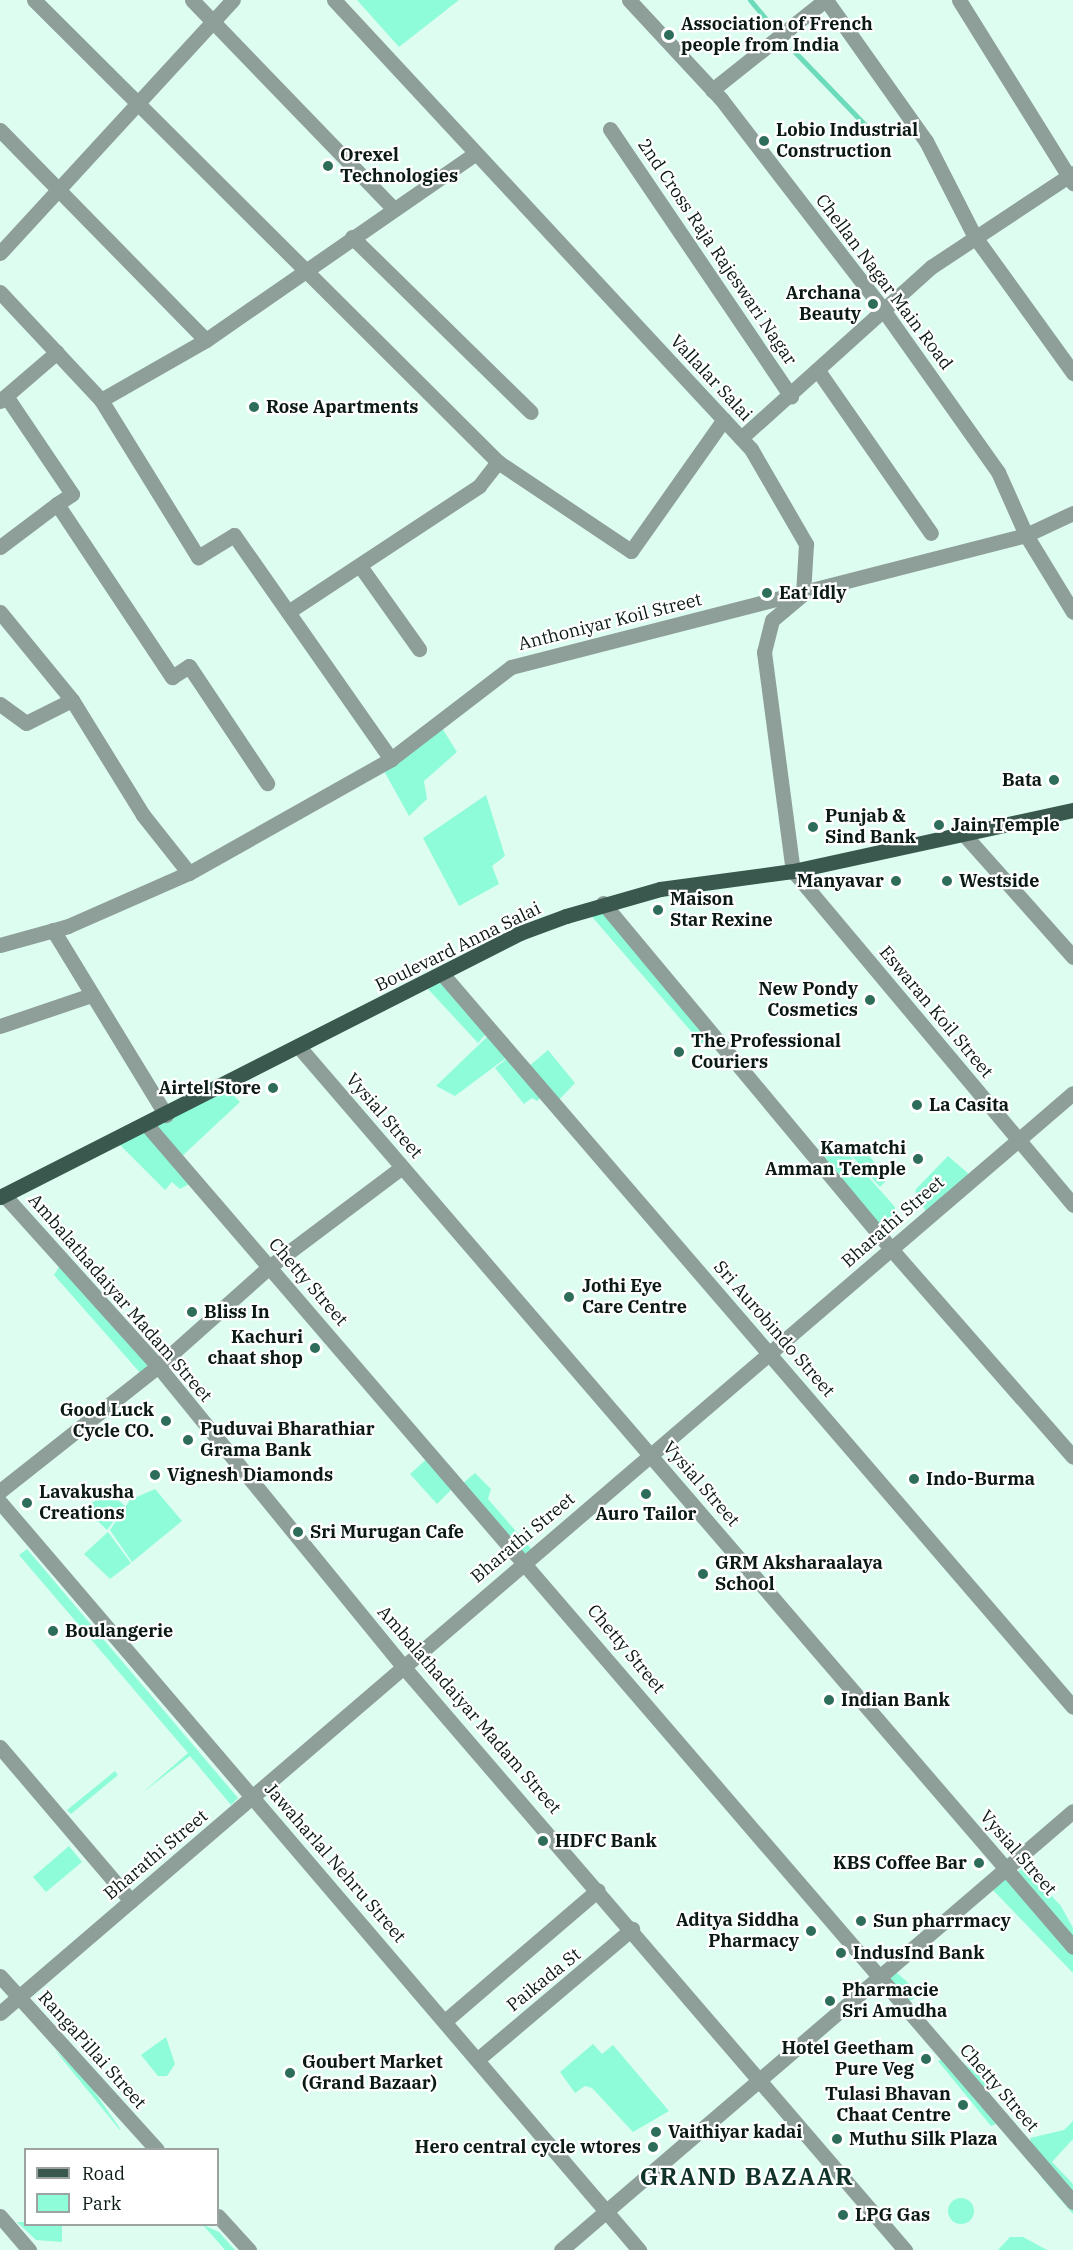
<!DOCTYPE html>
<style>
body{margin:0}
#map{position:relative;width:1073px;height:2250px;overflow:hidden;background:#ddfdf1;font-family:"IBM Plex Serif",serif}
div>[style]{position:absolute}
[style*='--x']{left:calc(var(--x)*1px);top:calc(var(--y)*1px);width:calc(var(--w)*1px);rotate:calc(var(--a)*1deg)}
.green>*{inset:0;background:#8ffcd9}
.round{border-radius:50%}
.stream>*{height:5px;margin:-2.5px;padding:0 2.5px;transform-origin:2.5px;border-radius:2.5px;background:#6cdbb9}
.minor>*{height:15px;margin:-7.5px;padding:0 7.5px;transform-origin:7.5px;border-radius:7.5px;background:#8e9e98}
.major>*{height:15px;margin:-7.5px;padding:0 7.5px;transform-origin:7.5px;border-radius:7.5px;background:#3a584e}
.dots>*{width:16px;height:16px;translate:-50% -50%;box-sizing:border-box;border:3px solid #fff;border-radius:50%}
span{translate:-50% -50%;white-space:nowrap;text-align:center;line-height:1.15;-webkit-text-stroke:4.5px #fff;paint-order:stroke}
.poi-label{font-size:18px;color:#0b1a15;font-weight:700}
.left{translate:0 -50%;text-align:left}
.right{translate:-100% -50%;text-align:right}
.street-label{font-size:18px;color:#0b1a15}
.district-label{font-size:24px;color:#0f3329;font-weight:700;letter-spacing:1.5px}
.legend{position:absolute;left:24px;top:2148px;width:195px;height:78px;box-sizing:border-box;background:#fff;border:2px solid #9da3a1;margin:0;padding:8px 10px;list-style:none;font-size:18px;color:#0b1a15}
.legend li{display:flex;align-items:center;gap:12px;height:30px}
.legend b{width:30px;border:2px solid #9da3a1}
</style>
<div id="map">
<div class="green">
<div style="clip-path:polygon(357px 0,459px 0,399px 47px)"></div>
<div style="clip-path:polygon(442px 728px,457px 752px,424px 781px,427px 799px,409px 816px,384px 771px)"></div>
<div style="clip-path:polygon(486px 795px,505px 856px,492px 866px,499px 884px,459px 906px,423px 838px)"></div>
<div style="clip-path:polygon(604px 905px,712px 1038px,702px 1044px,587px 911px)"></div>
<div style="clip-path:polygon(444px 978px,489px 1031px,478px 1043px,428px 989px)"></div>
<div style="clip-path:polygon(490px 1034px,510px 1055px,455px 1096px,436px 1086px)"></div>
<div style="clip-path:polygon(548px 1050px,575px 1083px,556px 1103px,527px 1068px)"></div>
<div style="clip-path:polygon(510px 1056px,544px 1094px,537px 1101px,532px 1098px,524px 1104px,495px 1068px)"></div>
<div style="clip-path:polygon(225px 1087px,240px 1102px,178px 1160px,148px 1124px)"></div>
<div style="clip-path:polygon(146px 1126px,193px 1182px,180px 1189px,172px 1182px,165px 1190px,118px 1143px)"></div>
<div style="clip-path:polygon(837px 1143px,854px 1160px,835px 1178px,820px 1159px)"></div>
<div style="clip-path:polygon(861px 1144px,887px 1180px,880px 1187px,851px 1155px)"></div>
<div style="clip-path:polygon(948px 1156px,970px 1175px,927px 1214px,915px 1190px)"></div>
<div style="clip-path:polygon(855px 1162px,895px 1207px,894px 1221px,880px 1232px,836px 1179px)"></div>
<div style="clip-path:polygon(61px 1264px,153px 1365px,142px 1375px,54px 1275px)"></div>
<div style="clip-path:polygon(431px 1455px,457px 1484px,437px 1504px,410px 1474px)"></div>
<div style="clip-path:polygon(475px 1473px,491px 1489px,488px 1499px,534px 1552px,527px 1560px,462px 1484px)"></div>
<div style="clip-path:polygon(155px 1489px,182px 1521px,132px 1562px,110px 1530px,130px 1500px)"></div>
<div style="clip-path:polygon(109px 1492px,125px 1506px,107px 1530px,84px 1508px)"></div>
<div style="clip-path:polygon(108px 1532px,131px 1563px,110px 1579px,84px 1554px)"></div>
<div style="clip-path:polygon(27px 1549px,238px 1798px,231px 1805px,190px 1756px,142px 1793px,188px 1753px,19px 1555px)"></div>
<div style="clip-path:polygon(115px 1771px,118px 1775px,71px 1814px,67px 1810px)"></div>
<div style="clip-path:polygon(69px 1846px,82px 1862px,46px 1892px,33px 1877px)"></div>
<div style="clip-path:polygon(1025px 1867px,1061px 1906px,1073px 1928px,1073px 1973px,991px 1888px)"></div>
<div style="clip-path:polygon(896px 1972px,914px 1988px,915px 1998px,907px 2002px,882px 1976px)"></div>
<div style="clip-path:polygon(166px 2037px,175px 2064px,167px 2076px,158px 2076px,141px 2055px)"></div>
<div style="clip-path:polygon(593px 2044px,602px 2054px,613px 2045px,669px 2111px,633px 2132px,592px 2088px,585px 2086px,575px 2093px,560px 2072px)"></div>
<div style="clip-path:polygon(54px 2049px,87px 2081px,121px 2130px,119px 2129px)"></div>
<div style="clip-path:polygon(952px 2055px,982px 2077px,1003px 2121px,991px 2126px,938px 2061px)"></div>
<div style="clip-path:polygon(1073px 2121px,1073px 2139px,1052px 2162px,1073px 2184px,1073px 2214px,1042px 2178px,1030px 2138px,1064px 2130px)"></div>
<div class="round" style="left:948px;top:2198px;width:26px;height:26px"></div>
<div style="clip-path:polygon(25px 2207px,26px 2224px,62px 2225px,62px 2242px,36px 2240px,17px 2222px,24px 2222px)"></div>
<div style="clip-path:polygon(203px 2225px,219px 2232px,235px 2250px,225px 2250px)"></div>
<div style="clip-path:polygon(1010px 2237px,1023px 2237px,1047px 2250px,998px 2250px)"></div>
</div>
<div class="stream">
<div style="--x:750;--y:0;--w:31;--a:50"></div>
<div style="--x:792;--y:49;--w:111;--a:46.1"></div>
</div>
<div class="minor">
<div style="--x:34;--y:0;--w:655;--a:44.88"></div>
<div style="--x:498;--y:462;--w:160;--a:33.8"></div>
<div style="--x:631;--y:551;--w:161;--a:-54.8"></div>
<div style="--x:192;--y:0;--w:289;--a:46"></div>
<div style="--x:334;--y:0;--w:613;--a:47.12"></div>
<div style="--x:751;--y:449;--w:110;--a:59.9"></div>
<div style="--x:806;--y:544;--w:50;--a:93.4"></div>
<div style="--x:803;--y:594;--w:40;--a:140"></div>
<div style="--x:772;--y:620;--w:33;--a:104"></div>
<div style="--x:764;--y:652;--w:221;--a:82.5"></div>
<div style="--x:793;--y:871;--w:436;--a:50"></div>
<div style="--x:629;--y:0;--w:135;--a:47.1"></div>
<div style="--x:721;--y:99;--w:267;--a:52.4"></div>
<div style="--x:884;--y:311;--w:197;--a:54.7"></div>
<div style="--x:998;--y:472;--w:69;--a:66"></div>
<div style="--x:1026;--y:535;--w:90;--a:58.6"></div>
<div style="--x:826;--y:0;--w:173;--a:54.7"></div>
<div style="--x:926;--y:141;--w:108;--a:63"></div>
<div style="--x:975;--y:237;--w:168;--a:54.2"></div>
<div style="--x:959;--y:0;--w:216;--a:58.1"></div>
<div style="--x:712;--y:90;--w:144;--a:-38.5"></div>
<div style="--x:610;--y:129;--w:323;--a:55.9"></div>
<div style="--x:0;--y:130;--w:294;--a:45.6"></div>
<div style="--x:352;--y:237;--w:250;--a:44.4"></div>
<div style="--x:0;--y:253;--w:344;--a:-47.4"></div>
<div style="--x:0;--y:292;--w:148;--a:46.9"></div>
<div style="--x:101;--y:400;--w:185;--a:58.3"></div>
<div style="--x:198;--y:557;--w:42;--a:-31.4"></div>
<div style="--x:234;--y:535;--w:274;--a:55"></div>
<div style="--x:819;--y:372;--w:196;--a:55.2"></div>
<div style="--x:6;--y:396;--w:118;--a:56"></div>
<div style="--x:72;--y:494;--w:18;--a:146"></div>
<div style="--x:57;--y:504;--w:208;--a:56.4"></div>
<div style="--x:172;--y:677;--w:20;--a:-33"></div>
<div style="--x:189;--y:666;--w:141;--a:56.3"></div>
<div style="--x:101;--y:400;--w:121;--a:-29.7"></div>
<div style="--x:206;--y:340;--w:328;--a:-34.7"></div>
<div style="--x:0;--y:401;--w:75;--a:-40.7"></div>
<div style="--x:741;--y:438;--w:256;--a:-42"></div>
<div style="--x:931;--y:267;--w:170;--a:-33.5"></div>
<div style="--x:0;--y:547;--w:71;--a:-37"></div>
<div style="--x:360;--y:566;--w:102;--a:54.6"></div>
<div style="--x:0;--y:612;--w:114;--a:50.7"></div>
<div style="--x:72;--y:700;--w:135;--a:58.3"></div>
<div style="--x:143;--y:815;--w:74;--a:51.6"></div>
<div style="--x:288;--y:612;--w:229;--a:-33.4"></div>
<div style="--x:479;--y:486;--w:31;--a:-52"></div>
<div style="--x:0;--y:704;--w:32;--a:36"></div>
<div style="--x:26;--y:723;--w:51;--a:-26.6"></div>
<div style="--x:960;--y:830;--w:170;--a:48.3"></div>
<div style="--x:603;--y:903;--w:450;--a:50.2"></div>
<div style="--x:891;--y:1249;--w:276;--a:48.8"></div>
<div style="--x:53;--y:930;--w:217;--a:58.6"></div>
<div style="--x:0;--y:945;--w:71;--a:-15.6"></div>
<div style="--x:68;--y:926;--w:132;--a:-23.7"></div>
<div style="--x:189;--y:873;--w:232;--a:-29.4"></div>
<div style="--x:391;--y:759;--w:151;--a:-37.5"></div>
<div style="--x:511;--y:667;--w:532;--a:-14.38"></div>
<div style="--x:1026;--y:535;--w:52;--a:-25.1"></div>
<div style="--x:444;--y:976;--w:964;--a:49.29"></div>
<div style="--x:0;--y:1026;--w:96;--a:-18.8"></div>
<div style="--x:299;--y:1047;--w:1187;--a:49.3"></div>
<div style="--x:146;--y:1124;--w:1422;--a:49.31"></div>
<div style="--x:4;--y:1195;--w:230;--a:48"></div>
<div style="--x:158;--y:1366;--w:385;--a:50.8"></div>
<div style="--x:401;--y:1664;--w:773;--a:49.3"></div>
<div style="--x:0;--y:1491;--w:201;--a:-38.3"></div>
<div style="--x:158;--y:1366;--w:149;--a:-41.7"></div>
<div style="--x:269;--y:1267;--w:166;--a:-36.9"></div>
<div style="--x:0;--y:1502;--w:984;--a:49.49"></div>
<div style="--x:0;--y:1747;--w:202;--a:49.6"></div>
<div style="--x:0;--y:1976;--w:234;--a:47.9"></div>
<div style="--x:0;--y:2013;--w:1413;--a:-40.61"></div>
<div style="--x:445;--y:2021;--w:201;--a:-40.6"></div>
<div style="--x:478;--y:2059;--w:202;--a:-40.2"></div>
<div style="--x:0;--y:2216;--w:45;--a:49.5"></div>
<div style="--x:218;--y:2216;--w:46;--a:47.6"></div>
<div style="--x:561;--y:2250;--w:674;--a:-40.61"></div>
</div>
<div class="major">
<div style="--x:0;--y:1197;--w:583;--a:-26.92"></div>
<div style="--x:520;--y:933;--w:49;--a:-20.3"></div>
<div style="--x:566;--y:916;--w:98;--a:-16"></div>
<div style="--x:660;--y:889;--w:134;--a:-7.7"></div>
<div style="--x:793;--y:871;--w:287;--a:-12.3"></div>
</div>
<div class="dots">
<div style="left:669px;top:35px;background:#2e6d5a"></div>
<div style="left:764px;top:141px;background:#2e6d5a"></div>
<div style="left:328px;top:166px;background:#2e6d5a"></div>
<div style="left:873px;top:304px;background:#2e6d5a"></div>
<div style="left:254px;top:407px;background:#2e6d5a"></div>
<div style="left:767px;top:593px;background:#2e6d5a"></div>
<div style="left:1054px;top:780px;background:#2e6d5a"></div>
<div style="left:939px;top:825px;background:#2e6d5a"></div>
<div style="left:813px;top:827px;background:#2e6d5a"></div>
<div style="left:896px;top:881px;background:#2e6d5a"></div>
<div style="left:947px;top:881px;background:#2e6d5a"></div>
<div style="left:658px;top:910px;background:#2e6d5a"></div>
<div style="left:870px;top:1000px;background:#2e6d5a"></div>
<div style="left:679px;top:1052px;background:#2e6d5a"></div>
<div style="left:273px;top:1088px;background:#2e6d5a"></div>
<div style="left:917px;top:1105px;background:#2e6d5a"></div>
<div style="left:918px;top:1159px;background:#2e6d5a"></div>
<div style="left:569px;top:1297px;background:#2e6d5a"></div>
<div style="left:192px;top:1312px;background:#2e6d5a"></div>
<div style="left:315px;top:1348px;background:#2e6d5a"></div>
<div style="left:166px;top:1421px;background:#2e6d5a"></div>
<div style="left:188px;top:1440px;background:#2e6d5a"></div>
<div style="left:155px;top:1475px;background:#2e6d5a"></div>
<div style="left:914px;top:1479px;background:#2e6d5a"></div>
<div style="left:646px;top:1494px;background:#2e6d5a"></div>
<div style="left:27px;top:1503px;background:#2e6d5a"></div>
<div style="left:298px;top:1532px;background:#2e6d5a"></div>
<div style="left:703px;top:1574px;background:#2e6d5a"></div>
<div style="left:53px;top:1631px;background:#2e6d5a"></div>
<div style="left:829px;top:1700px;background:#2e6d5a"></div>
<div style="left:543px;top:1841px;background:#2e6d5a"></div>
<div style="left:979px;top:1863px;background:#2e6d5a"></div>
<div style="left:861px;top:1921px;background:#2e6d5a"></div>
<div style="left:811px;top:1931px;background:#2e6d5a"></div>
<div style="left:841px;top:1953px;background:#2e6d5a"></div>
<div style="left:830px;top:2001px;background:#2e6d5a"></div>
<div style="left:926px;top:2059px;background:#2e6d5a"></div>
<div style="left:290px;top:2073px;background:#2e6d5a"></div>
<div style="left:963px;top:2105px;background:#2e6d5a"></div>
<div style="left:656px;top:2132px;background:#2e6d5a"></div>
<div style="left:837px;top:2139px;background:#2e6d5a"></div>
<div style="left:653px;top:2147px;background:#2e6d5a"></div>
<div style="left:843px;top:2215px;background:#2e6d5a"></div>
</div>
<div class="poi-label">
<span class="left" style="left:681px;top:35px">Association of French<br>people from India</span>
<span class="left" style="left:776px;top:141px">Lobio Industrial<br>Construction</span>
<span class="left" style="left:340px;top:166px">Orexel<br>Technologies</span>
<span class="right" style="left:861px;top:304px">Archana<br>Beauty</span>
<span class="left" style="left:266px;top:407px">Rose Apartments</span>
<span class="left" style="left:779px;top:593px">Eat Idly</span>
<span class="right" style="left:1042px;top:780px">Bata</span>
<span class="left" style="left:825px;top:827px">Punjab &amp;<br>Sind Bank</span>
<span class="left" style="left:951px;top:825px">Jain Temple</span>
<span class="right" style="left:884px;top:881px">Manyavar</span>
<span class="left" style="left:959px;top:881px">Westside</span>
<span class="left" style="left:670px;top:910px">Maison<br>Star Rexine</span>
<span class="right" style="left:858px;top:1000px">New Pondy<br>Cosmetics</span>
<span class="left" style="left:691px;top:1052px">The Professional<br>Couriers</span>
<span class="right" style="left:261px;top:1088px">Airtel Store</span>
<span class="left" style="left:929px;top:1105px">La Casita</span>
<span class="right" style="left:906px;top:1159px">Kamatchi<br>Amman Temple</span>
<span class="left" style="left:582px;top:1297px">Jothi Eye<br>Care Centre</span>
<span class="left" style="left:204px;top:1312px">Bliss In</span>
<span class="right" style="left:303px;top:1348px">Kachuri<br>chaat shop</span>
<span class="right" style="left:154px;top:1421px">Good Luck<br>Cycle CO.</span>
<span class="left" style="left:200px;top:1440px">Puduvai Bharathiar<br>Grama Bank</span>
<span class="left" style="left:167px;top:1475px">Vignesh Diamonds</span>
<span class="left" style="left:926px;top:1479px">Indo-Burma</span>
<span class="left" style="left:39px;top:1503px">Lavakusha<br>Creations</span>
<span style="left:646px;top:1514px">Auro Tailor</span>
<span class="left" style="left:310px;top:1532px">Sri Murugan Cafe</span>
<span class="left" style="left:715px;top:1574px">GRM Aksharaalaya<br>School</span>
<span class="left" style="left:65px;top:1631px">Boulangerie</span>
<span class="left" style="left:841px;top:1700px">Indian Bank</span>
<span class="left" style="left:555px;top:1841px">HDFC Bank</span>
<span class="right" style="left:967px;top:1863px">KBS Coffee Bar</span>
<span class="right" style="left:799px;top:1931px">Aditya Siddha<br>Pharmacy</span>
<span class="left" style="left:873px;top:1921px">Sun pharrmacy</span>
<span class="left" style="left:853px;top:1953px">IndusInd Bank</span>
<span class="left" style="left:842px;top:2001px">Pharmacie<br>Sri Amudha</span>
<span class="right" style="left:914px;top:2059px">Hotel Geetham<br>Pure Veg</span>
<span class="left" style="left:302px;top:2073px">Goubert Market<br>(Grand Bazaar)</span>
<span class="right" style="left:951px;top:2105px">Tulasi Bhavan<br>Chaat Centre</span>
<span class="left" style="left:668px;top:2132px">Vaithiyar kadai</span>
<span class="left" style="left:849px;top:2139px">Muthu Silk Plaza</span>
<span class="right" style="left:641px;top:2147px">Hero central cycle wtores</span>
<span class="left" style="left:855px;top:2215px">LPG Gas</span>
</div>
<div class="street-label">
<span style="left:717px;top:252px;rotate:56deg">2nd Cross Raja Rajeswari Nagar</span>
<span style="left:884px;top:282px;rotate:53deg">Chellan Nagar Main Road</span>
<span style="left:711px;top:378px;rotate:47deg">Vallalar Salai</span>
<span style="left:610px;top:622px;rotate:-14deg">Anthoniyar Koil Street</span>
<span style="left:458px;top:947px;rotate:-26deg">Boulevard Anna Salai</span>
<span style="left:936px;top:1012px;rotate:50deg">Eswaran Koil Street</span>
<span style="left:384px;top:1116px;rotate:49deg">Vysial Street</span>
<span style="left:893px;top:1222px;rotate:-41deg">Bharathi Street</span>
<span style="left:308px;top:1282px;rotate:49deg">Chetty Street</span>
<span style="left:120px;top:1298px;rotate:49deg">Ambalathadaiyar Madam Street</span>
<span style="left:774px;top:1329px;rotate:49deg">Sri Aurobindo Street</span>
<span style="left:701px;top:1484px;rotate:49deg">Vysial Street</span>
<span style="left:523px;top:1538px;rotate:-40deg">Bharathi Street</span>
<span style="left:626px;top:1649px;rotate:50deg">Chetty Street</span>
<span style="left:469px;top:1710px;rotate:49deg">Ambalathadaiyar Madam Street</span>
<span style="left:1018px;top:1853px;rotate:49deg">Vysial Street</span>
<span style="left:156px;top:1855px;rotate:-40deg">Bharathi Street</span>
<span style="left:335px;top:1863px;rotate:49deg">Jawaharlal Nehru Street</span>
<span style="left:544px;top:1980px;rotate:-39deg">Paikada St</span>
<span style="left:92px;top:2050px;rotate:48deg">RangaPillai Street</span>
<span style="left:999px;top:2088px;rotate:49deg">Chetty Street</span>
</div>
<div class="district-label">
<span style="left:747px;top:2177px">GRAND BAZAAR</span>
</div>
<ul class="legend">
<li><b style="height:8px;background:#3a584e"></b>Road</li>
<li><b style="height:16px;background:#8ffcd9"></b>Park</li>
</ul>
</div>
